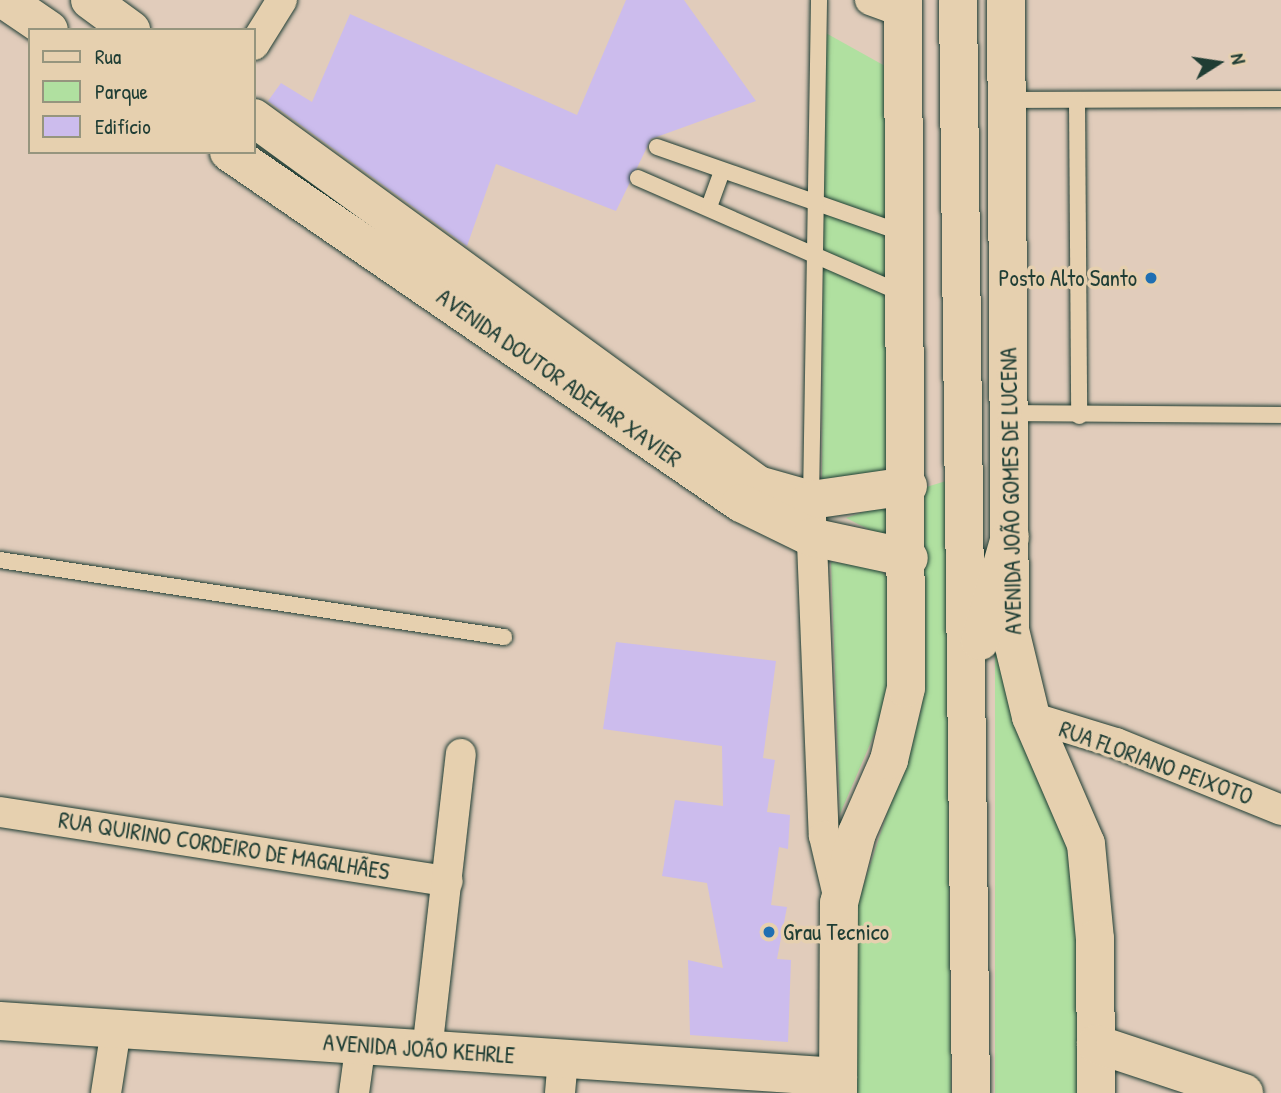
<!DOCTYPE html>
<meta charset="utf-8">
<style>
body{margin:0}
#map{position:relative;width:1281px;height:1093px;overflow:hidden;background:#e1ccbb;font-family:"Patrick Hand",sans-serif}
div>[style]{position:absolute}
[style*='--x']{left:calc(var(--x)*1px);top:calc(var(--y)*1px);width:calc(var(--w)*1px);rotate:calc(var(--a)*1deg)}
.green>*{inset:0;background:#b0e0a0}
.building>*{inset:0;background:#ccbced}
.roads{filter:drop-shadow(0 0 2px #1f3d34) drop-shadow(0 0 2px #1f3d34)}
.lane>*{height:16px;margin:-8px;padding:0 8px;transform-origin:8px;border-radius:8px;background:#e6d0af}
.street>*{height:30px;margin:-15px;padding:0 15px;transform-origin:15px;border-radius:15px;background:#e6d0af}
.secondary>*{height:38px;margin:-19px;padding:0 19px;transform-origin:19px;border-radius:19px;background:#e6d0af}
.highway>*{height:38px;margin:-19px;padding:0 19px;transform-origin:19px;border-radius:19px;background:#e6d0af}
.dots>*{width:19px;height:19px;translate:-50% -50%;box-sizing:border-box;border:4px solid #e6d0af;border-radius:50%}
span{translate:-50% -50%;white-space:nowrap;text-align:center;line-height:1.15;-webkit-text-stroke:7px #e6d0af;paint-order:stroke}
.poi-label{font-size:23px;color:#1f3d34}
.right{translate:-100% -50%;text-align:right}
.left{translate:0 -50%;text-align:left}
.street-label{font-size:23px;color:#1f3d34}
.legend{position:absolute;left:28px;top:28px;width:228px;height:126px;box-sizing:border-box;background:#e6d0af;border:2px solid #96957e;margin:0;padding:9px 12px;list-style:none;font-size:21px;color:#1f3d34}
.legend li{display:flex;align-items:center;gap:14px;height:35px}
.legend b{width:35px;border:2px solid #96957e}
.north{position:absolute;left:1183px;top:28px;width:70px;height:70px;-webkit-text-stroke:5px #e6d0af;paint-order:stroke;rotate:78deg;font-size:19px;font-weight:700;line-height:28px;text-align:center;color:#1f3d34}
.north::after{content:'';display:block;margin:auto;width:24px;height:32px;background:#1f3d34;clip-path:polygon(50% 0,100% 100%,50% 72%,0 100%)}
</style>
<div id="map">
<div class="green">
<div style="clip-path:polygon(824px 32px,894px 71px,887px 471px,822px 481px)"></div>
<div style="clip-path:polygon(946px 481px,951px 1093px,856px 1093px,855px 911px,921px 711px,920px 489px)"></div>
<div style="clip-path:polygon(894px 501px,894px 542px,846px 518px)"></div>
<div style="clip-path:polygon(831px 562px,878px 568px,894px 583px,895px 686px,840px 814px)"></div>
<div style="clip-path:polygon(995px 651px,1067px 829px,1083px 936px,1077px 1093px,995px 1093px)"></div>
</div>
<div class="building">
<div style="clip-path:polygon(626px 0,684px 0,756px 101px,651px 139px,616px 211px,496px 164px,467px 246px,268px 101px,281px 83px,312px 102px,350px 14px,577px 115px)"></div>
<div style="clip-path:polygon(616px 642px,776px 661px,763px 758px,775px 760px,767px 812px,790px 815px,788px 849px,779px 847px,771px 905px,787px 907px,777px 959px,791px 960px,788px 1042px,690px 1035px,688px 960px,723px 968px,707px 883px,662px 876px,675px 800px,723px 806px,722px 746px,603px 729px)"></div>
</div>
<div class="roads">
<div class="lane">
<div style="--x:1007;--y:100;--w:274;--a:-0.2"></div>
<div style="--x:1077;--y:100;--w:316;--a:89.6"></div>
<div style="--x:657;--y:147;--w:261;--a:19.3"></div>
<div style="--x:638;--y:178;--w:290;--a:23.6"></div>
<div style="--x:709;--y:207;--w:38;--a:-70"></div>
<div style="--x:1009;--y:413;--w:272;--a:0.4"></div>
<div style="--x:811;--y:500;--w:500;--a:-89.08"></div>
<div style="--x:0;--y:560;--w:510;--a:8.69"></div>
</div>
<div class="street">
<div style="--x:870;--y:0;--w:35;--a:20"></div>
<div style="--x:254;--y:45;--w:53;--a:-58.1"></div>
<div style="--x:811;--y:518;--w:318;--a:87.7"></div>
<div style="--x:824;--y:836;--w:66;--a:76.8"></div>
<div style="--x:1031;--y:717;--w:89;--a:17"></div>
<div style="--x:1116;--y:743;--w:178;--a:22.1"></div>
<div style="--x:0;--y:812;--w:453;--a:8.8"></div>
<div style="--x:427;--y:1051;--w:299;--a:-83.5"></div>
<div style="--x:106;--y:1093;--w:65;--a:-81.1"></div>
<div style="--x:354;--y:1093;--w:44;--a:-82.2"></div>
<div style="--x:560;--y:1093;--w:35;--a:-85"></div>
</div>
<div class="secondary">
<div style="--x:5;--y:0;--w:53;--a:34.3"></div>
<div style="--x:90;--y:0;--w:51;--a:36.2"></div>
<div style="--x:1006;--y:0;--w:630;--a:89.64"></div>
<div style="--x:1010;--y:630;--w:89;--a:76.4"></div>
<div style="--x:1031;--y:717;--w:138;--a:66.6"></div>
<div style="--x:1086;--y:844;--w:95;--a:84.6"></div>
<div style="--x:1095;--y:939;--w:154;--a:89.6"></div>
<div style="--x:254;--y:118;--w:623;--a:36.06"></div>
<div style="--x:758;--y:485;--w:55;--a:15.8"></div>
<div style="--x:811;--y:500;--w:98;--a:-8.2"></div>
<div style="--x:229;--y:152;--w:621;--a:34.43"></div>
<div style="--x:741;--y:503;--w:78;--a:25.9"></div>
<div style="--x:811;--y:537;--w:100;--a:12.1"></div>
<div style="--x:0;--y:1021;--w:840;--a:3.82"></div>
<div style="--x:1096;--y:1044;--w:156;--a:18.3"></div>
<div style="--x:838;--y:1093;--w:190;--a:-89.7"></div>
<div style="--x:839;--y:903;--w:72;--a:-75.6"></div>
<div style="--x:857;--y:833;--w:80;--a:-66.3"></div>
<div style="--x:889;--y:760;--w:74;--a:-76.7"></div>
<div style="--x:906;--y:688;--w:688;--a:-90.25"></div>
</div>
<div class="highway">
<div style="--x:958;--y:0;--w:1093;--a:89.32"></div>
<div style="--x:980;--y:641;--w:108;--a:-73.9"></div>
</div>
</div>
<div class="dots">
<div style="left:1151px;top:278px;background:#1f6fb2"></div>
<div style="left:769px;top:932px;background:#1f6fb2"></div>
</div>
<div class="poi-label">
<span class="right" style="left:1137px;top:278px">Posto Alto Santo</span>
<span class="left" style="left:783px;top:932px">Grau Tecnico</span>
</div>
<div class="street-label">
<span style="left:559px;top:378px;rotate:35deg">AVENIDA DOUTOR ADEMAR XAVIER</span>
<span style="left:1011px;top:491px;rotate:-91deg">AVENIDA JOÃO GOMES DE LUCENA</span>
<span style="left:1156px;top:763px;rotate:20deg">RUA FLORIANO PEIXOTO</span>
<span style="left:224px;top:846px;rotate:9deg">RUA QUIRINO CORDEIRO DE MAGALHÃES</span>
<span style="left:419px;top:1049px;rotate:4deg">AVENIDA JOÃO KEHRLE</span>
</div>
<ul class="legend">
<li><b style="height:9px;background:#e6d0af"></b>Rua</li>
<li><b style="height:19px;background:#b0e0a0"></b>Parque</li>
<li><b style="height:19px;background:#ccbced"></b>Edifício</li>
</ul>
<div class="north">N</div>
</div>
